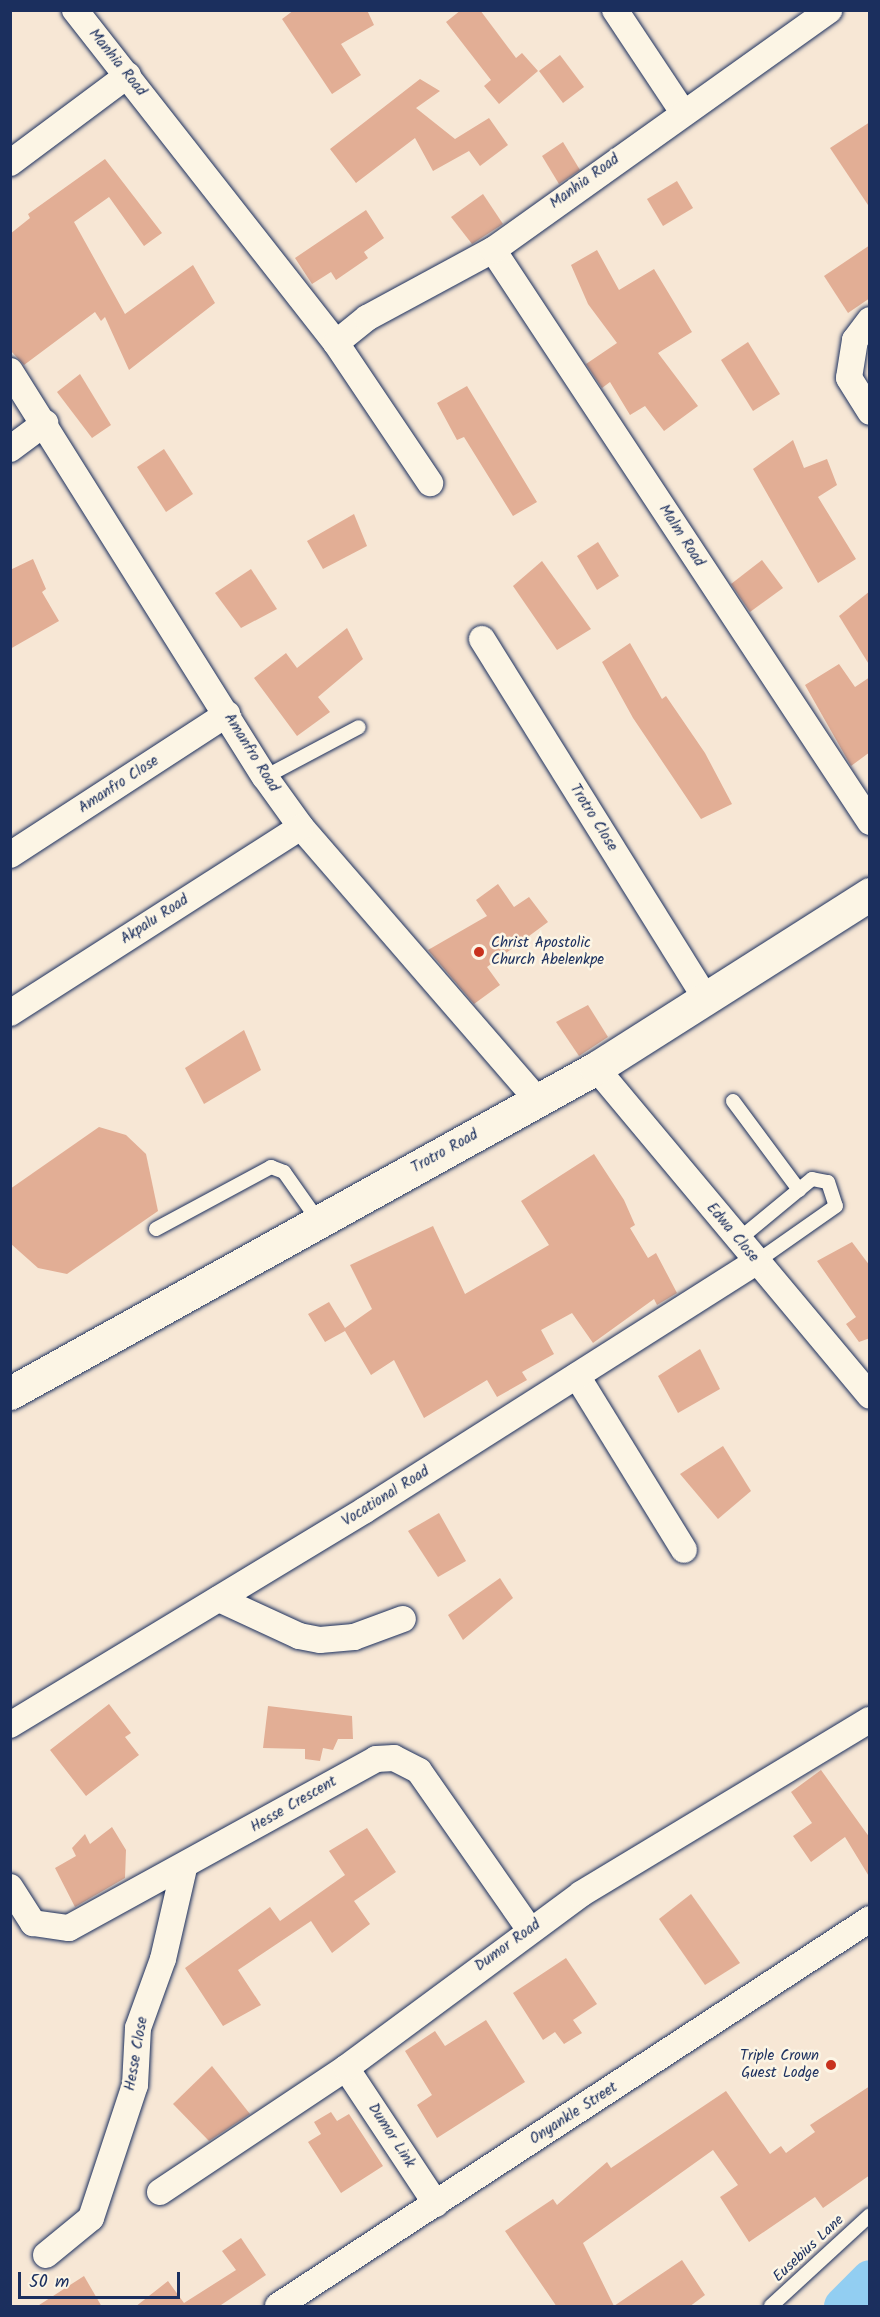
<!DOCTYPE html>
<style>
body{margin:0}
#map{position:relative;width:880px;height:2317px;overflow:hidden;background:#f7e7d5;font-family:Kalam,sans-serif}
div>[style]{position:absolute}
[style*='--x']{left:calc(var(--x)*1px);top:calc(var(--y)*1px);width:calc(var(--w)*1px);rotate:calc(var(--a)*1deg)}
.river>*{height:39px;margin:-19.5px;padding:0 19.5px;transform-origin:19.5px;border-radius:19.5px;background:#92cef2}
.building>*{inset:0;background:#e2ae95}
.roads{filter:drop-shadow(0 0 2px #1b2f5e) drop-shadow(0 0 2px #1b2f5e)}
.lane>*{height:14px;margin:-7px;padding:0 7px;transform-origin:7px;border-radius:7px;background:#fcf5e5}
.street>*{height:26px;margin:-13px;padding:0 13px;transform-origin:13px;border-radius:13px;background:#fcf5e5}
.secondary>*{height:33px;margin:-16.5px;padding:0 16.5px;transform-origin:16.5px;border-radius:16.5px;background:#fcf5e5}
.dots>*{width:16px;height:16px;translate:-50% -50%;box-sizing:border-box;border:3px solid #fcf5e5;border-radius:50%}
span{translate:-50% -50%;white-space:nowrap;text-align:center;line-height:1.15;-webkit-text-stroke:5px #fcf5e5;paint-order:stroke}
.street-label{font-size:15px;color:#1b2f5e}
.poi-label{font-size:15px;color:#1b2f5e}
.left{translate:0 -50%;text-align:left}
.right{translate:-100% -50%;text-align:right}
.frame{position:absolute;inset:0;border:12px solid #1b2f5e;pointer-events:none}
.scale{position:absolute;left:18px;top:2272px;width:162px;height:27px;box-sizing:border-box;border:3px solid #1b2f5e;border-top:0;padding-left:8px;font-size:18px;line-height:21px;white-space:nowrap;color:#1b2f5e;-webkit-text-stroke:4px #fcf5e5;paint-order:stroke}
</style>
<div id="map">
<div class="river">
<div style="--x:843;--y:2306;--w:38;--a:-45"></div>
</div>
<div class="building">
<div style="clip-path:polygon(294px 10px,367px 10px,374px 25px,341px 44px,361px 75px,332px 94px,282px 19px)"></div>
<div style="clip-path:polygon(461px 10px,480px 10px,516px 58px,522px 53px,538px 71px,499px 104px,484px 86px,491px 80px,446px 22px)"></div>
<div style="clip-path:polygon(560px 55px,584px 87px,563px 103px,539px 71px)"></div>
<div style="clip-path:polygon(420px 79px,440px 91px,416px 108px,455px 139px,489px 118px,508px 145px,480px 166px,469px 151px,433px 171px,415px 138px,356px 183px,330px 149px)"></div>
<div style="clip-path:polygon(870px 122px,870px 208px,830px 148px)"></div>
<div style="clip-path:polygon(563px 142px,580px 170px,559px 184px,542px 156px)"></div>
<div style="clip-path:polygon(105px 159px,162px 233px,144px 246px,109px 197px,74px 222px,125px 314px,193px 265px,215px 303px,129px 370px,105px 317px,101px 321px,95px 312px,24px 365px,10px 350px,10px 234px,30px 218px,28px 214px)"></div>
<div style="clip-path:polygon(677px 181px,693px 208px,663px 226px,647px 199px)"></div>
<div style="clip-path:polygon(483px 194px,503px 224px,472px 244px,451px 217px)"></div>
<div style="clip-path:polygon(366px 210px,384px 238px,364px 252px,368px 258px,336px 280px,331px 272px,312px 284px,295px 258px)"></div>
<div style="clip-path:polygon(870px 245px,870px 298px,848px 313px,824px 276px)"></div>
<div style="clip-path:polygon(597px 250px,619px 290px,654px 269px,692px 332px,658px 353px,698px 406px,664px 431px,645px 406px,630px 415px,610px 382px,602px 388px,586px 364px,617px 343px,588px 304px,571px 265px)"></div>
<div style="clip-path:polygon(748px 342px,780px 394px,753px 411px,721px 360px)"></div>
<div style="clip-path:polygon(80px 374px,111px 425px,92px 438px,57px 392px)"></div>
<div style="clip-path:polygon(467px 386px,537px 502px,513px 516px,464px 437px,457px 440px,437px 403px)"></div>
<div style="clip-path:polygon(793px 440px,804px 468px,827px 459px,837px 485px,818px 497px,856px 559px,818px 583px,753px 469px)"></div>
<div style="clip-path:polygon(164px 449px,193px 494px,166px 512px,137px 467px)"></div>
<div style="clip-path:polygon(354px 514px,367px 546px,323px 569px,307px 541px)"></div>
<div style="clip-path:polygon(598px 542px,619px 576px,597px 590px,577px 556px)"></div>
<div style="clip-path:polygon(33px 559px,46px 589px,42px 592px,59px 621px,10px 649px,10px 570px)"></div>
<div style="clip-path:polygon(762px 560px,783px 588px,750px 612px,731px 584px)"></div>
<div style="clip-path:polygon(542px 561px,591px 629px,557px 650px,513px 586px)"></div>
<div style="clip-path:polygon(251px 569px,277px 609px,241px 628px,215px 593px)"></div>
<div style="clip-path:polygon(870px 591px,870px 666px,839px 616px)"></div>
<div style="clip-path:polygon(347px 628px,363px 659px,318px 697px,330px 712px,297px 736px,254px 678px,286px 653px,297px 668px)"></div>
<div style="clip-path:polygon(630px 643px,662px 699px,666px 696px,705px 753px,732px 804px,701px 819px,633px 718px,602px 662px)"></div>
<div style="clip-path:polygon(839px 664px,855px 687px,870px 677px,870px 752px,851px 766px,805px 685px)"></div>
<div style="clip-path:polygon(498px 884px,514px 907px,529px 897px,548px 922px,487px 967px,500px 985px,474px 1004px,428px 950px,487px 916px,476px 900px)"></div>
<div style="clip-path:polygon(588px 1005px,608px 1037px,579px 1056px,556px 1022px)"></div>
<div style="clip-path:polygon(244px 1030px,261px 1070px,204px 1104px,185px 1068px)"></div>
<div style="clip-path:polygon(99px 1127px,126px 1135px,146px 1154px,158px 1211px,67px 1274px,38px 1268px,10px 1243px,10px 1189px)"></div>
<div style="clip-path:polygon(594px 1154px,624px 1200px,635px 1225px,630px 1228px,648px 1258px,656px 1253px,677px 1293px,657px 1305px,654px 1299px,593px 1343px,572px 1313px,541px 1330px,554px 1354px,522px 1372px,527px 1380px,497px 1397px,487px 1380px,424px 1418px,394px 1360px,371px 1375px,345px 1331px,325px 1342px,308px 1314px,329px 1302px,345px 1328px,372px 1309px,350px 1265px,433px 1226px,465px 1294px,549px 1245px,521px 1201px)"></div>
<div style="clip-path:polygon(852px 1242px,870px 1266px,870px 1338px,859px 1342px,846px 1324px,856px 1317px,817px 1261px)"></div>
<div style="clip-path:polygon(700px 1349px,720px 1389px,678px 1413px,658px 1376px)"></div>
<div style="clip-path:polygon(723px 1446px,751px 1491px,718px 1519px,680px 1474px)"></div>
<div style="clip-path:polygon(439px 1513px,466px 1561px,438px 1577px,408px 1531px)"></div>
<div style="clip-path:polygon(500px 1578px,513px 1598px,463px 1640px,448px 1615px)"></div>
<div style="clip-path:polygon(109px 1704px,131px 1733px,125px 1737px,139px 1755px,86px 1796px,50px 1750px)"></div>
<div style="clip-path:polygon(268px 1706px,352px 1716px,353px 1739px,338px 1739px,333px 1750px,323px 1748px,320px 1761px,305px 1759px,305px 1749px,263px 1748px)"></div>
<div style="clip-path:polygon(821px 1770px,870px 1838px,870px 1878px,845px 1837px,811px 1862px,793px 1836px,812px 1823px,791px 1792px)"></div>
<div style="clip-path:polygon(112px 1827px,126px 1850px,125px 1878px,75px 1907px,55px 1868px,76px 1856px,72px 1848px,85px 1834px,90px 1844px)"></div>
<div style="clip-path:polygon(367px 1828px,396px 1872px,354px 1901px,370px 1924px,332px 1953px,311px 1921px,238px 1970px,261px 2005px,223px 2026px,185px 1968px,270px 1907px,280px 1921px,345px 1875px,329px 1851px)"></div>
<div style="clip-path:polygon(691px 1894px,740px 1963px,705px 1985px,659px 1919px)"></div>
<div style="clip-path:polygon(566px 1958px,597px 2004px,573px 2020px,582px 2033px,564px 2044px,555px 2032px,543px 2040px,513px 1993px)"></div>
<div style="clip-path:polygon(486px 2020px,525px 2082px,437px 2138px,417px 2105px,432px 2095px,405px 2051px,435px 2031px,445px 2046px)"></div>
<div style="clip-path:polygon(212px 2066px,250px 2114px,209px 2141px,173px 2104px)"></div>
<div style="clip-path:polygon(870px 2086px,870px 2175px,823px 2208px,815px 2197px,749px 2242px,720px 2197px,738px 2185px,713px 2150px,583px 2243px,614px 2306px,682px 2260px,705px 2295px,689px 2307px,557px 2307px,505px 2231px,553px 2199px,557px 2205px,607px 2162px,611px 2168px,726px 2091px,770px 2154px,781px 2146px,786px 2153px,815px 2132px,810px 2125px)"></div>
<div style="clip-path:polygon(331px 2112px,337px 2121px,349px 2114px,383px 2166px,341px 2193px,308px 2142px,321px 2134px,314px 2122px)"></div>
<div style="clip-path:polygon(241px 2238px,266px 2275px,218px 2307px,135px 2307px,168px 2281px,184px 2303px,236px 2270px,222px 2251px)"></div>
<div style="clip-path:polygon(84px 2276px,102px 2307px,36px 2307px)"></div>
</div>
<div class="roads">
<div class="lane">
<div style="--x:265;--y:777;--w:106;--a:-28"></div>
<div style="--x:733;--y:1101;--w:111;--a:53.4"></div>
<div style="--x:156;--y:1229;--w:131;--a:-28.3"></div>
<div style="--x:271;--y:1167;--w:14;--a:21"></div>
<div style="--x:284;--y:1172;--w:62;--a:54.8"></div>
<div style="--x:738;--y:1240;--w:96;--a:-39.5"></div>
<div style="--x:812;--y:1179;--w:16;--a:11"></div>
<div style="--x:828;--y:1182;--w:25;--a:72"></div>
<div style="--x:836;--y:1206;--w:98;--a:145"></div>
<div style="--x:771;--y:2306;--w:134;--a:-42.6"></div>
</div>
<div class="street">
<div style="--x:75;--y:10;--w:423;--a:51.9"></div>
<div style="--x:336;--y:343;--w:169;--a:56.1"></div>
<div style="--x:615;--y:10;--w:121;--a:56.4"></div>
<div style="--x:10;--y:163;--w:147;--a:-36.7"></div>
<div style="--x:493;--y:250;--w:685;--a:56.61"></div>
<div style="--x:870;--y:320;--w:25;--a:127"></div>
<div style="--x:855;--y:340;--w:38;--a:99"></div>
<div style="--x:849;--y:378;--w:40;--a:58"></div>
<div style="--x:336;--y:343;--w:40;--a:-39"></div>
<div style="--x:367;--y:318;--w:143;--a:-28.4"></div>
<div style="--x:493;--y:250;--w:413;--a:-35.5"></div>
<div style="--x:10;--y:371;--w:479;--a:57.9"></div>
<div style="--x:265;--y:777;--w:62;--a:54.2"></div>
<div style="--x:301;--y:827;--w:362;--a:49.1"></div>
<div style="--x:10;--y:449;--w:44;--a:-36.6"></div>
<div style="--x:482;--y:639;--w:422;--a:58.1"></div>
<div style="--x:10;--y:855;--w:259;--a:-33"></div>
<div style="--x:10;--y:1013;--w:345;--a:-32.6"></div>
<div style="--x:596;--y:1068;--w:427;--a:50.1"></div>
<div style="--x:577;--y:1376;--w:204;--a:58.4"></div>
<div style="--x:219;--y:1599;--w:88;--a:24.8"></div>
<div style="--x:299;--y:1636;--w:21;--a:11"></div>
<div style="--x:320;--y:1640;--w:34;--a:-5"></div>
<div style="--x:354;--y:1637;--w:52;--a:-20.2"></div>
<div style="--x:10;--y:1725;--w:415;--a:-31.2"></div>
<div style="--x:365;--y:1510;--w:463;--a:-32.4"></div>
<div style="--x:10;--y:1887;--w:43;--a:57.4"></div>
<div style="--x:33;--y:1923;--w:36;--a:8"></div>
<div style="--x:69;--y:1928;--w:350;--a:-28.8"></div>
<div style="--x:376;--y:1759;--w:18;--a:-3"></div>
<div style="--x:394;--y:1758;--w:28;--a:27"></div>
<div style="--x:419;--y:1771;--w:194;--a:55.1"></div>
<div style="--x:346;--y:2068;--w:163;--a:56.5"></div>
<div style="--x:160;--y:2192;--w:224;--a:-33.7"></div>
<div style="--x:346;--y:2068;--w:292;--a:-36.5"></div>
<div style="--x:581;--y:1894;--w:337;--a:-31.1"></div>
<div style="--x:46;--y:2255;--w:58;--a:-39.4"></div>
<div style="--x:91;--y:2218;--w:140;--a:-71.7"></div>
<div style="--x:135;--y:2085;--w:57;--a:-87"></div>
<div style="--x:138;--y:2028;--w:73;--a:-70.1"></div>
<div style="--x:163;--y:1959;--w:93;--a:-77"></div>
<div style="--x:278;--y:2306;--w:707;--a:-33.17"></div>
</div>
<div class="secondary">
<div style="--x:10;--y:1393;--w:670;--a:-29.01"></div>
<div style="--x:596;--y:1068;--w:325;--a:-32.4"></div>
</div>
</div>
<div class="dots">
<div style="left:479px;top:952px;background:#c8321e"></div>
<div style="left:831px;top:2065px;background:#c8321e"></div>
</div>
<div class="street-label">
<span style="left:117px;top:63px;rotate:51deg">Manhia Road</span>
<span style="left:585px;top:182px;rotate:-36deg">Manhia Road</span>
<span style="left:681px;top:536px;rotate:57deg">Malm Road</span>
<span style="left:251px;top:753px;rotate:58deg">Amanfro Road</span>
<span style="left:119px;top:785px;rotate:-33deg">Amanfro Close</span>
<span style="left:593px;top:818px;rotate:58deg">Trotro Close</span>
<span style="left:155px;top:920px;rotate:-33deg">Akpalu Road</span>
<span style="left:445px;top:1152px;rotate:-29deg">Trotro Road</span>
<span style="left:732px;top:1233px;rotate:50deg">Edwa Close</span>
<span style="left:386px;top:1497px;rotate:-32deg">Vocational Road</span>
<span style="left:294px;top:1805px;rotate:-30deg">Hesse Crescent</span>
<span style="left:508px;top:1946px;rotate:-36deg">Dumor Road</span>
<span style="left:137px;top:2054px;rotate:-80deg">Hesse Close</span>
<span style="left:574px;top:2114px;rotate:-33deg">Onyankle Street</span>
<span style="left:391px;top:2136px;rotate:57deg">Dumor Link</span>
<span style="left:809px;top:2249px;rotate:-43deg">Eusebius Lane</span>
</div>
<div class="poi-label">
<span class="left" style="left:491px;top:952px">Christ Apostolic<br>Church Abelenkpe</span>
<span class="right" style="left:819px;top:2065px">Triple Crown<br>Guest Lodge</span>
</div>
<div class="frame"></div>
<div class="scale">50 m</div>
</div>
